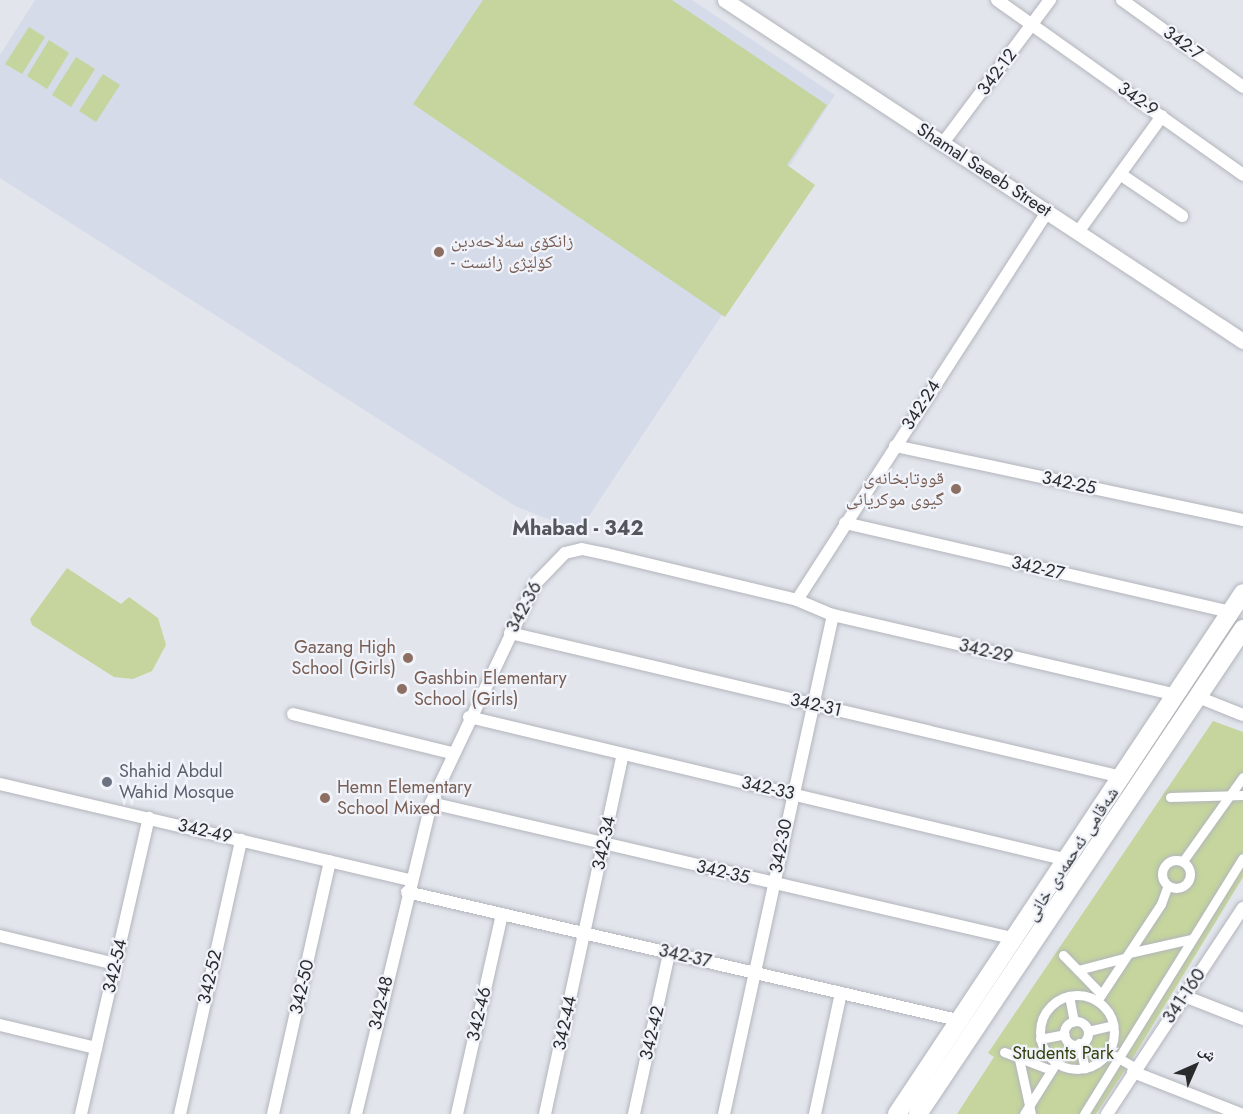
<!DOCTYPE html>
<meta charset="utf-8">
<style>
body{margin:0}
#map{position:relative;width:1243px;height:1114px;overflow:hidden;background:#e2e5ec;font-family:Jost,"Noto Naskh Arabic",sans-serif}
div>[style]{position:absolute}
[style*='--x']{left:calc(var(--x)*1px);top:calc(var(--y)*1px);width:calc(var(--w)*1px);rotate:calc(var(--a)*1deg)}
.built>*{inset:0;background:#d5dbe9}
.green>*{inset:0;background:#c5d59d}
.roads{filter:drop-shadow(0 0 2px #b2b5bb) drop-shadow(0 0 2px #b2b5bb)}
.pedestrian>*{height:9px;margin:-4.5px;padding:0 4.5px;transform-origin:4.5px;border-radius:4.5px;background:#fff}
.pedestrian>.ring{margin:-4.5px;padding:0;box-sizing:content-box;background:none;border:9px solid #fff;border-radius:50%}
.minor>*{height:12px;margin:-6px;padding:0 6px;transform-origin:6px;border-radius:6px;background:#fff}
.tertiary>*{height:15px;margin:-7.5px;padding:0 7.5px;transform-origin:7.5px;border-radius:7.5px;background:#fff}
.secondary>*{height:18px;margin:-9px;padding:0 9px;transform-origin:9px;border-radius:9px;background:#fff}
.dots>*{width:16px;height:16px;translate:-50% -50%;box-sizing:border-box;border:3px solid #f0f3fa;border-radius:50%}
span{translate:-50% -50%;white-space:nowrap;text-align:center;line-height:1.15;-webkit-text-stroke:4.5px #f0f3fa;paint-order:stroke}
.street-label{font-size:18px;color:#2a2b2d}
.education-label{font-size:18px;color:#785e54}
.left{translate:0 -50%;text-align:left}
.right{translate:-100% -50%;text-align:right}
.worship-label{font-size:18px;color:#5b616d}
.park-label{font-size:18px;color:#35400f}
.neighbourhood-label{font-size:20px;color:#54565c;font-weight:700}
.north{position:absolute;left:1165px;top:1036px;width:60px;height:60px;-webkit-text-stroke:4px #f0f3fa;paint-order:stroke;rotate:45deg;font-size:16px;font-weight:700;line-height:24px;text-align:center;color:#2a2b2d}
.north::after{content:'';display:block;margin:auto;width:21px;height:27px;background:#2a2b2d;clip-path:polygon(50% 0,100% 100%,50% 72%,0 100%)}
</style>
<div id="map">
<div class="built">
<div style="clip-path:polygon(35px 0,692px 0,835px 95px,789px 167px,808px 185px,579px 531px,515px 506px,0 178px,0 55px)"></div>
</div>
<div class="green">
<div style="clip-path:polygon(483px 0,672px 0,827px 105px,787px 165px,815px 185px,725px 317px,413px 104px)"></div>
<div style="clip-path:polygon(29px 27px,45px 37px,22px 74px,5px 64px)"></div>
<div style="clip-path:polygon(49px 40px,69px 53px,47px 89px,27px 76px)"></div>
<div style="clip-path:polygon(76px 57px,95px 69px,71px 107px,52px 95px)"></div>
<div style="clip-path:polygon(103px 74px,120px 85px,96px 122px,79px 111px)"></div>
<div style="clip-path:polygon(67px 568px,121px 604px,129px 597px,158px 618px,166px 645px,152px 671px,133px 679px,114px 677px,32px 625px,30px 619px)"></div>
<div style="clip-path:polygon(1213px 721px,1243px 732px,1243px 877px,1129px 1064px,1096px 1114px,957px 1114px,994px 1057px,988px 1053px)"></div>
</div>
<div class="roads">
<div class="pedestrian">
<div style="--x:1170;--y:797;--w:73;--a:-1.6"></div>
<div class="ring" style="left:1162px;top:860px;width:19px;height:19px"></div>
<div style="--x:1183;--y:861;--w:103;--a:-54.5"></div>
<div style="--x:1129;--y:953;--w:64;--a:-12.7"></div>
<div style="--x:1063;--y:955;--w:54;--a:45.7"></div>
<div style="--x:1078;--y:970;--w:48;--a:-14.6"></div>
<div class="ring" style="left:1040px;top:995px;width:65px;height:65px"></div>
<div style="--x:1069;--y:996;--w:26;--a:79"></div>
<div style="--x:1097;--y:1001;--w:116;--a:-56.6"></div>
<div style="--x:1161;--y:904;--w:20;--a:-70"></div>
<div class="ring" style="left:1064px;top:1021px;width:15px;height:15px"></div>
<div style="--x:1088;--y:1031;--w:26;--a:-13"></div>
<div style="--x:1040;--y:1039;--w:25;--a:-11"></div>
<div style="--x:1079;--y:1043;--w:26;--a:77"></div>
<div style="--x:1004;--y:1052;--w:50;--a:21"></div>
<div style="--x:1115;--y:1056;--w:20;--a:30"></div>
<div style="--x:1019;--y:1059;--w:56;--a:77.7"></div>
<div style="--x:1024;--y:1114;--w:60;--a:-57.9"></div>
<div style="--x:1084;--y:1114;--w:301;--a:-58.2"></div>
</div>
<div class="minor">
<div style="--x:997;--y:0;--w:302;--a:35.4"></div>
<div style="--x:1122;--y:0;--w:149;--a:35.7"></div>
<div style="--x:943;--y:143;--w:179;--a:-53.2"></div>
<div style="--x:1120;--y:174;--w:75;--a:34.1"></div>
<div style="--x:1078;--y:232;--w:143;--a:-54.1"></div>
<div style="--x:895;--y:446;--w:356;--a:12"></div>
<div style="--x:845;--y:523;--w:395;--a:13"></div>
<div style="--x:797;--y:600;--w:462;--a:-57.2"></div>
<div style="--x:510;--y:633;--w:629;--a:13.24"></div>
<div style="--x:1198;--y:697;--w:48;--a:21.8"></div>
<div style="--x:293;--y:714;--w:164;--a:13.8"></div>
<div style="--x:469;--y:717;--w:616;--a:13.43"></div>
<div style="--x:0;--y:784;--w:420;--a:13.2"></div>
<div style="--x:431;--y:803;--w:601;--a:13.09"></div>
<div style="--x:407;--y:892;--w:570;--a:13.09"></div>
<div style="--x:0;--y:936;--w:118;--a:13.7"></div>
<div style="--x:1184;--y:996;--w:63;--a:21.3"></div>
<div style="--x:0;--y:1025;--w:99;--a:13.5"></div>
<div style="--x:1133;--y:1072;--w:115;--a:21.4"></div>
<div style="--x:81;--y:1114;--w:304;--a:-77.1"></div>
<div style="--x:180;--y:1114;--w:281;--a:-77.4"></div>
<div style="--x:273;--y:1114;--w:259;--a:-77.3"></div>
<div style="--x:356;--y:1114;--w:320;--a:-76.4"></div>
<div style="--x:431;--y:803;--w:242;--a:-64.6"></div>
<div style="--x:535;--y:584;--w:43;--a:-45.9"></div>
<div style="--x:565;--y:553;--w:17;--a:-13"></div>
<div style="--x:582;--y:549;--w:25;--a:12"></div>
<div style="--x:606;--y:554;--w:196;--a:13.5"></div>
<div style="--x:797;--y:600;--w:39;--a:23"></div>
<div style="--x:833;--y:615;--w:352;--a:13.1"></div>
<div style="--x:457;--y:1114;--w:205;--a:-77.3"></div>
<div style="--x:545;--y:1114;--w:368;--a:-77.8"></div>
<div style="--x:634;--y:1114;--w:165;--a:-77.7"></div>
<div style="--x:724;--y:1114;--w:511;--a:-77.68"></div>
<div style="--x:815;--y:1114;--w:124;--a:-77.9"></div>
<div style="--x:1107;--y:1114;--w:247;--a:-56.6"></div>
</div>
<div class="tertiary">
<div style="--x:725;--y:0;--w:620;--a:33.36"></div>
</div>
<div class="secondary">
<div style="--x:897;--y:1114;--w:625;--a:-56.41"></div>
<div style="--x:918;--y:1114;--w:584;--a:-56.17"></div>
</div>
</div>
<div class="dots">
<div style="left:439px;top:252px;background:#8d6e63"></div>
<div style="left:956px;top:489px;background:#8d6e63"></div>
<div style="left:408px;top:658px;background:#8d6e63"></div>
<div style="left:402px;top:689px;background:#8d6e63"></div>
<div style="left:107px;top:782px;background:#6b7280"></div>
<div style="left:325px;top:798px;background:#8d6e63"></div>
</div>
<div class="street-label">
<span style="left:1183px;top:43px;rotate:36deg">342-7</span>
<span style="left:997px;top:72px;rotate:-53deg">342-12</span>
<span style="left:1138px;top:99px;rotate:35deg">342-9</span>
<span style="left:984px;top:170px;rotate:33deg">Shamal Saeeb Street</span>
<span style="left:921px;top:405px;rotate:-57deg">342-24</span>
<span style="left:1069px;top:483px;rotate:12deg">342-25</span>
<span style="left:1038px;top:568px;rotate:13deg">342-27</span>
<span style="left:524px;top:607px;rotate:-62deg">342-36</span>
<span style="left:986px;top:651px;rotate:13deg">342-29</span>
<span style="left:816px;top:705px;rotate:13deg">342-31</span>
<span style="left:768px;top:788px;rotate:13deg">342-33</span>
<span style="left:205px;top:831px;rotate:13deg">342-49</span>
<span style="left:604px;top:843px;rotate:-78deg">342-34</span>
<span style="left:781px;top:846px;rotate:-79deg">342-30</span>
<span style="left:1072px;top:854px;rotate:-57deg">شەقامی ئەحمەدی خانی</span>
<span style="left:723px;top:872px;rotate:13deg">342-35</span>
<span style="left:685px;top:956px;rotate:13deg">342-37</span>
<span style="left:115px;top:966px;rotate:-77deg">342-54</span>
<span style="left:210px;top:977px;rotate:-77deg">342-52</span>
<span style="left:302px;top:987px;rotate:-77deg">342-50</span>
<span style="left:1184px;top:996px;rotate:-56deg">341-160</span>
<span style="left:381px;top:1003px;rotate:-77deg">342-48</span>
<span style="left:479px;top:1014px;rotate:-77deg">342-46</span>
<span style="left:565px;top:1023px;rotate:-78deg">342-44</span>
<span style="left:652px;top:1033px;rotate:-77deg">342-42</span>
</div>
<div class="education-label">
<span class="left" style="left:451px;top:252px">زانکۆی سەلاحەدین<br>- کۆلێژی زانست</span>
<span class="right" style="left:944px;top:489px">قووتابخانەی<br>گيوی موكريانی</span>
<span class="right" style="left:396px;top:658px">Gazang High<br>School (Girls)</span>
<span class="left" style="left:414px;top:689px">Gashbin Elementary<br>School (Girls)</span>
<span class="left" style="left:337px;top:798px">Hemn Elementary<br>School Mixed</span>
</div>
<div class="worship-label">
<span class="left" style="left:119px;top:782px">Shahid Abdul<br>Wahid Mosque</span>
</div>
<div class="park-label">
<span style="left:1063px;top:1053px">Students Park</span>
</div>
<div class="neighbourhood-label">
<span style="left:578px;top:528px">Mhabad - 342</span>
</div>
<div class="north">ش</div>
</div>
